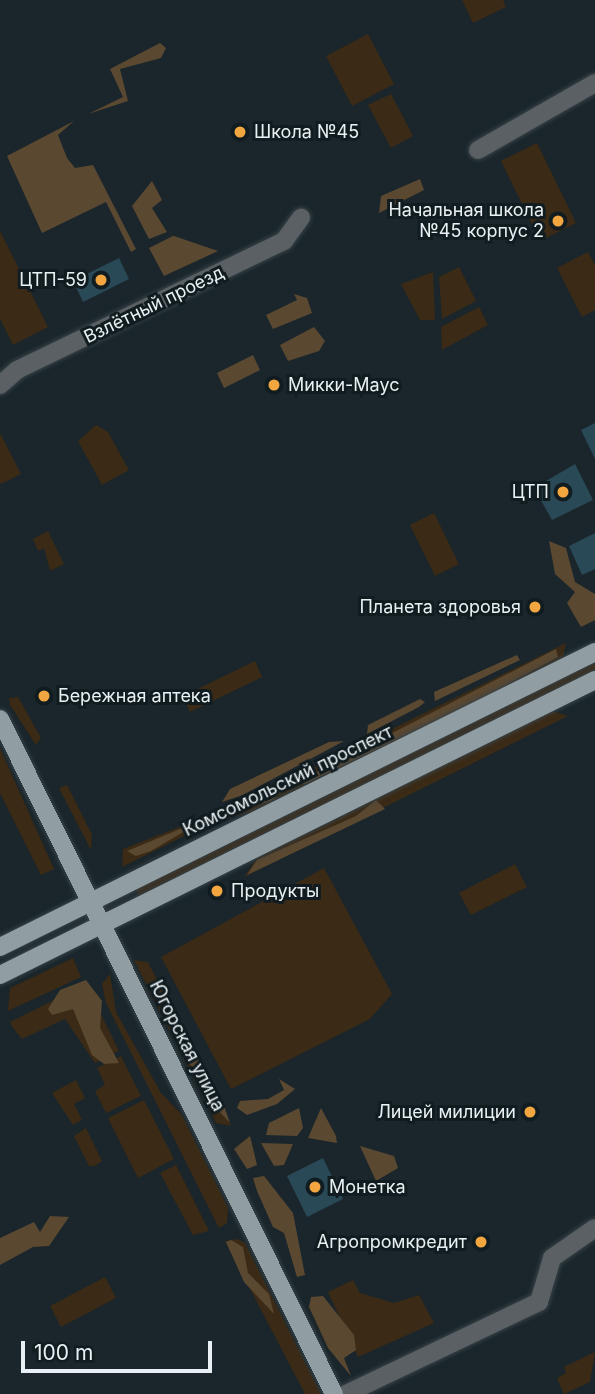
<!DOCTYPE html>
<meta charset="utf-8">
<style>
body{margin:0}
#map{position:relative;width:595px;height:1394px;overflow:hidden;background:#1a262b;font-family:Inter,sans-serif}
div>[style]{position:absolute}
[style*='--x']{left:calc(var(--x)*1px);top:calc(var(--y)*1px);width:calc(var(--w)*1px);rotate:calc(var(--a)*1deg)}
.green>*{inset:0;background:#3b2a15}
.forest>*{inset:0;background:#5b4831}
.building>*{inset:0;background:#294957}
.roads{filter:drop-shadow(0 0 2px #374247) drop-shadow(0 0 2px #374247)}
.minor>*{height:18px;margin:-9px;padding:0 9px;transform-origin:9px;border-radius:9px;background:#5a6063}
.major>*{height:18px;margin:-9px;padding:0 9px;transform-origin:9px;border-radius:9px;background:#909da2}
.dots>*{width:19px;height:19px;translate:-50% -50%;box-sizing:border-box;border:4px solid #111c21;border-radius:50%}
span{translate:-50% -50%;white-space:nowrap;text-align:center;line-height:1.15;-webkit-text-stroke:6px #111c21;paint-order:stroke}
.poi-label{font-size:18px;color:#e9f0f4}
.left{translate:0 -50%;text-align:left}
.right{translate:-100% -50%;text-align:right}
.street-label{font-size:18px;color:#e9f0f4}
.scale{position:absolute;left:21px;top:1341px;width:191px;height:32px;box-sizing:border-box;border:4px solid #e9f0f4;border-top:0;padding-left:9px;font-size:21px;line-height:24px;white-space:nowrap;color:#e9f0f4;-webkit-text-stroke:5px #111c21;paint-order:stroke}
</style>
<div id="map">
<div class="green">
<div style="clip-path:polygon(462px 0,503px 0,506px 7px,473px 23px)"></div>
<div style="clip-path:polygon(368px 34px,394px 84px,352px 106px,326px 56px)"></div>
<div style="clip-path:polygon(391px 94px,413px 136px,391px 148px,368px 105px)"></div>
<div style="clip-path:polygon(537px 143px,576px 223px,540px 241px,501px 161px)"></div>
<div style="clip-path:polygon(0 231px,48px 327px,13px 345px,0 319px)"></div>
<div style="clip-path:polygon(588px 252px,595px 265px,595px 310px,582px 317px,557px 268px)"></div>
<div style="clip-path:polygon(459px 267px,476px 301px,442px 319px,439px 277px)"></div>
<div style="clip-path:polygon(433px 272px,435px 320px,420px 320px,401px 284px)"></div>
<div style="clip-path:polygon(479px 307px,488px 325px,442px 350px,441px 327px)"></div>
<div style="clip-path:polygon(96px 425px,108px 432px,129px 470px,102px 485px,78px 441px)"></div>
<div style="clip-path:polygon(0 433px,21px 474px,1px 484px,0 482px)"></div>
<div style="clip-path:polygon(434px 513px,459px 564px,435px 576px,410px 525px)"></div>
<div style="clip-path:polygon(48px 531px,64px 564px,50px 571px,44px 548px,38px 551px,33px 539px)"></div>
<div style="clip-path:polygon(566px 643px,563px 658px,255px 810px,202px 827px,122px 867px,123px 849px,244px 802px)"></div>
<div style="clip-path:polygon(255px 661px,262px 677px,190px 712px,183px 696px)"></div>
<div style="clip-path:polygon(595px 662px,595px 670px,139px 896px,136px 888px)"></div>
<div style="clip-path:polygon(18px 697px,41px 738px,36px 745px,10px 705px,9px 698px)"></div>
<div style="clip-path:polygon(552px 711px,568px 716px,244px 877px,258px 857px)"></div>
<div style="clip-path:polygon(0 748px,54px 869px,41px 875px,0 793px)"></div>
<div style="clip-path:polygon(67px 785px,92px 835px,91px 850px,59px 788px)"></div>
<div style="clip-path:polygon(515px 864px,527px 887px,471px 915px,459px 893px)"></div>
<div style="clip-path:polygon(324px 868px,392px 994px,370px 1019px,231px 1089px,161px 957px)"></div>
<div style="clip-path:polygon(73px 958px,81px 977px,8px 1011px,10px 988px)"></div>
<div style="clip-path:polygon(134px 960px,148px 962px,231px 1126px,216px 1123px)"></div>
<div style="clip-path:polygon(110px 974px,116px 1012px,161px 1093px,182px 1115px,228px 1208px,227px 1223px,219px 1228px,106px 1003px,102px 984px)"></div>
<div style="clip-path:polygon(86px 984px,119px 1051px,95px 1063px,65px 1019px,22px 1039px,13px 1028px,10px 1022px)"></div>
<div style="clip-path:polygon(121px 1056px,141px 1096px,106px 1113px,95px 1091px,105px 1085px,97px 1068px)"></div>
<div style="clip-path:polygon(76px 1080px,85px 1098px,74px 1104px,82px 1120px,73px 1125px,52px 1093px)"></div>
<div style="clip-path:polygon(144px 1100px,174px 1159px,138px 1178px,108px 1118px)"></div>
<div style="clip-path:polygon(86px 1128px,102px 1161px,95px 1166px,89px 1166px,74px 1136px)"></div>
<div style="clip-path:polygon(176px 1165px,209px 1231px,193px 1235px,160px 1173px)"></div>
<div style="clip-path:polygon(238px 1239px,245px 1243px,321px 1394px,305px 1394px,225px 1241px)"></div>
<div style="clip-path:polygon(105px 1277px,116px 1298px,61px 1327px,50px 1306px)"></div>
<div style="clip-path:polygon(353px 1280px,360px 1293px,394px 1303px,419px 1295px,434px 1323px,358px 1357px,328px 1292px)"></div>
<div style="clip-path:polygon(595px 1352px,590px 1382px,564px 1394px,557px 1378px,566px 1373px,564px 1367px)"></div>
</div>
<div class="forest">
<div style="clip-path:polygon(160px 43px,166px 48px,161px 58px,120px 69px,128px 101px,88px 114px,123px 97px,110px 69px)"></div>
<div style="clip-path:polygon(74px 121px,58px 135px,67px 158px,75px 168px,93px 165px,136px 249px,131px 252px,106px 202px,42px 233px,7px 156px)"></div>
<div style="clip-path:polygon(420px 179px,424px 190px,379px 213px,381px 196px)"></div>
<div style="clip-path:polygon(152px 181px,162px 200px,152px 208px,167px 232px,149px 239px,132px 206px)"></div>
<div style="clip-path:polygon(173px 236px,174px 236px,218px 251px,164px 276px,149px 248px)"></div>
<div style="clip-path:polygon(294px 294px,307px 298px,312px 313px,273px 329px,266px 315px,297px 300px)"></div>
<div style="clip-path:polygon(314px 327px,325px 341px,319px 351px,288px 361px,280px 345px)"></div>
<div style="clip-path:polygon(253px 355px,260px 370px,224px 388px,217px 373px)"></div>
<div style="clip-path:polygon(549px 541px,566px 548px,575px 582px,595px 594px,595px 620px,581px 627px,567px 603px,575px 592px,555px 574px)"></div>
<div style="clip-path:polygon(556px 649px,558px 657px,473px 703px,305px 784px,295px 783px)"></div>
<div style="clip-path:polygon(517px 655px,520px 660px,435px 701px,434px 692px)"></div>
<div style="clip-path:polygon(420px 699px,425px 702px,419px 707px,367px 734px,368px 725px)"></div>
<div style="clip-path:polygon(344px 741px,243px 795px,222px 802px,230px 789px,329px 742px)"></div>
<div style="clip-path:polygon(279px 785px,283px 790px,273px 800px,223px 818px,220px 810px)"></div>
<div style="clip-path:polygon(376px 800px,385px 809px,247px 875px,257px 860px,356px 816px)"></div>
<div style="clip-path:polygon(209px 817px,151px 851px,136px 856px,127px 851px)"></div>
<div style="clip-path:polygon(86px 980px,102px 1001px,100px 1028px,119px 1063px,104px 1064px,92px 1055px,73px 1009px,52px 1015px,48px 1009px,60px 990px)"></div>
<div style="clip-path:polygon(178px 1022px,224px 1106px,230px 1123px,203px 1094px,196px 1070px,183px 1058px,183px 1044px,171px 1028px)"></div>
<div style="clip-path:polygon(279px 1079px,295px 1089px,277px 1104px,247px 1115px,237px 1108px,240px 1101px,268px 1099px,284px 1090px)"></div>
<div style="clip-path:polygon(299px 1108px,303px 1128px,297px 1136px,266px 1135px,269px 1123px)"></div>
<div style="clip-path:polygon(321px 1108px,336px 1136px,337px 1143px,308px 1138px)"></div>
<div style="clip-path:polygon(250px 1136px,257px 1165px,247px 1169px,234px 1149px)"></div>
<div style="clip-path:polygon(261px 1143px,293px 1144px,284px 1165px,274px 1166px)"></div>
<div style="clip-path:polygon(360px 1146px,394px 1156px,398px 1168px,376px 1181px)"></div>
<div style="clip-path:polygon(264px 1176px,293px 1213px,305px 1275px,297px 1277px,284px 1233px,273px 1227px,257px 1191px,253px 1178px)"></div>
<div style="clip-path:polygon(50px 1216px,69px 1217px,49px 1246px,33px 1247px,0 1265px,0 1238px,34px 1222px,40px 1232px)"></div>
<div style="clip-path:polygon(231px 1240px,243px 1247px,248px 1273px,269px 1294px,274px 1314px,244px 1282px,226px 1242px)"></div>
<div style="clip-path:polygon(323px 1296px,354px 1335px,356px 1350px,344px 1358px,351px 1376px,328px 1348px,309px 1307px,311px 1297px)"></div>
</div>
<div class="building">
<div style="clip-path:polygon(119px 258px,129px 279px,83px 302px,73px 281px)"></div>
<div style="clip-path:polygon(595px 423px,595px 459px,581px 430px)"></div>
<div style="clip-path:polygon(575px 464px,593px 500px,552px 520px,534px 488px)"></div>
<div style="clip-path:polygon(595px 533px,595px 569px,582px 575px,569px 546px)"></div>
<div style="clip-path:polygon(323px 1158px,343px 1199px,307px 1217px,287px 1176px)"></div>
</div>
<div class="roads">
<div class="minor">
<div style="--x:478;--y:150;--w:135;--a:-29.8"></div>
<div style="--x:0;--y:385;--w:23;--a:-41"></div>
<div style="--x:17;--y:370;--w:297;--a:-25.8"></div>
<div style="--x:284;--y:241;--w:29;--a:-54"></div>
<div style="--x:346;--y:1394;--w:214;--a:-25.5"></div>
<div style="--x:539;--y:1302;--w:46;--a:-73.5"></div>
<div style="--x:552;--y:1258;--w:52;--a:-34.9"></div>
</div>
<div class="major">
<div style="--x:0;--y:719;--w:753;--a:63.67"></div>
<div style="--x:0;--y:947;--w:664;--a:-26.37"></div>
<div style="--x:0;--y:975;--w:664;--a:-26.37"></div>
</div>
</div>
<div class="dots">
<div style="left:240px;top:132px;background:#f1a63f"></div>
<div style="left:558px;top:221px;background:#f1a63f"></div>
<div style="left:101px;top:280px;background:#f1a63f"></div>
<div style="left:274px;top:385px;background:#f1a63f"></div>
<div style="left:563px;top:492px;background:#f1a63f"></div>
<div style="left:535px;top:607px;background:#f1a63f"></div>
<div style="left:44px;top:696px;background:#f1a63f"></div>
<div style="left:217px;top:891px;background:#f1a63f"></div>
<div style="left:530px;top:1112px;background:#f1a63f"></div>
<div style="left:315px;top:1187px;background:#f1a63f"></div>
<div style="left:481px;top:1242px;background:#f1a63f"></div>
</div>
<div class="poi-label">
<span class="left" style="left:254px;top:132px">Школа №45</span>
<span class="right" style="left:544px;top:221px">Начальная школа<br>№45 корпус 2</span>
<span class="right" style="left:87px;top:280px">ЦТП-59</span>
<span class="left" style="left:288px;top:385px">Микки-Маус</span>
<span class="right" style="left:549px;top:492px">ЦТП</span>
<span class="right" style="left:521px;top:607px">Планета здоровья</span>
<span class="left" style="left:58px;top:696px">Бережная аптека</span>
<span class="left" style="left:231px;top:891px">Продукты</span>
<span class="right" style="left:516px;top:1112px">Лицей милиции</span>
<span class="left" style="left:329px;top:1187px">Монетка</span>
<span class="right" style="left:467px;top:1242px">Агропромкредит</span>
</div>
<div class="street-label">
<span style="left:154px;top:305px;rotate:-26deg">Взлётный проезд</span>
<span style="left:288px;top:781px;rotate:-26deg">Комсомольский проспект</span>
<span style="left:187px;top:1046px;rotate:63deg">Югорская улица</span>
</div>
<div class="scale">100 m</div>
</div>
